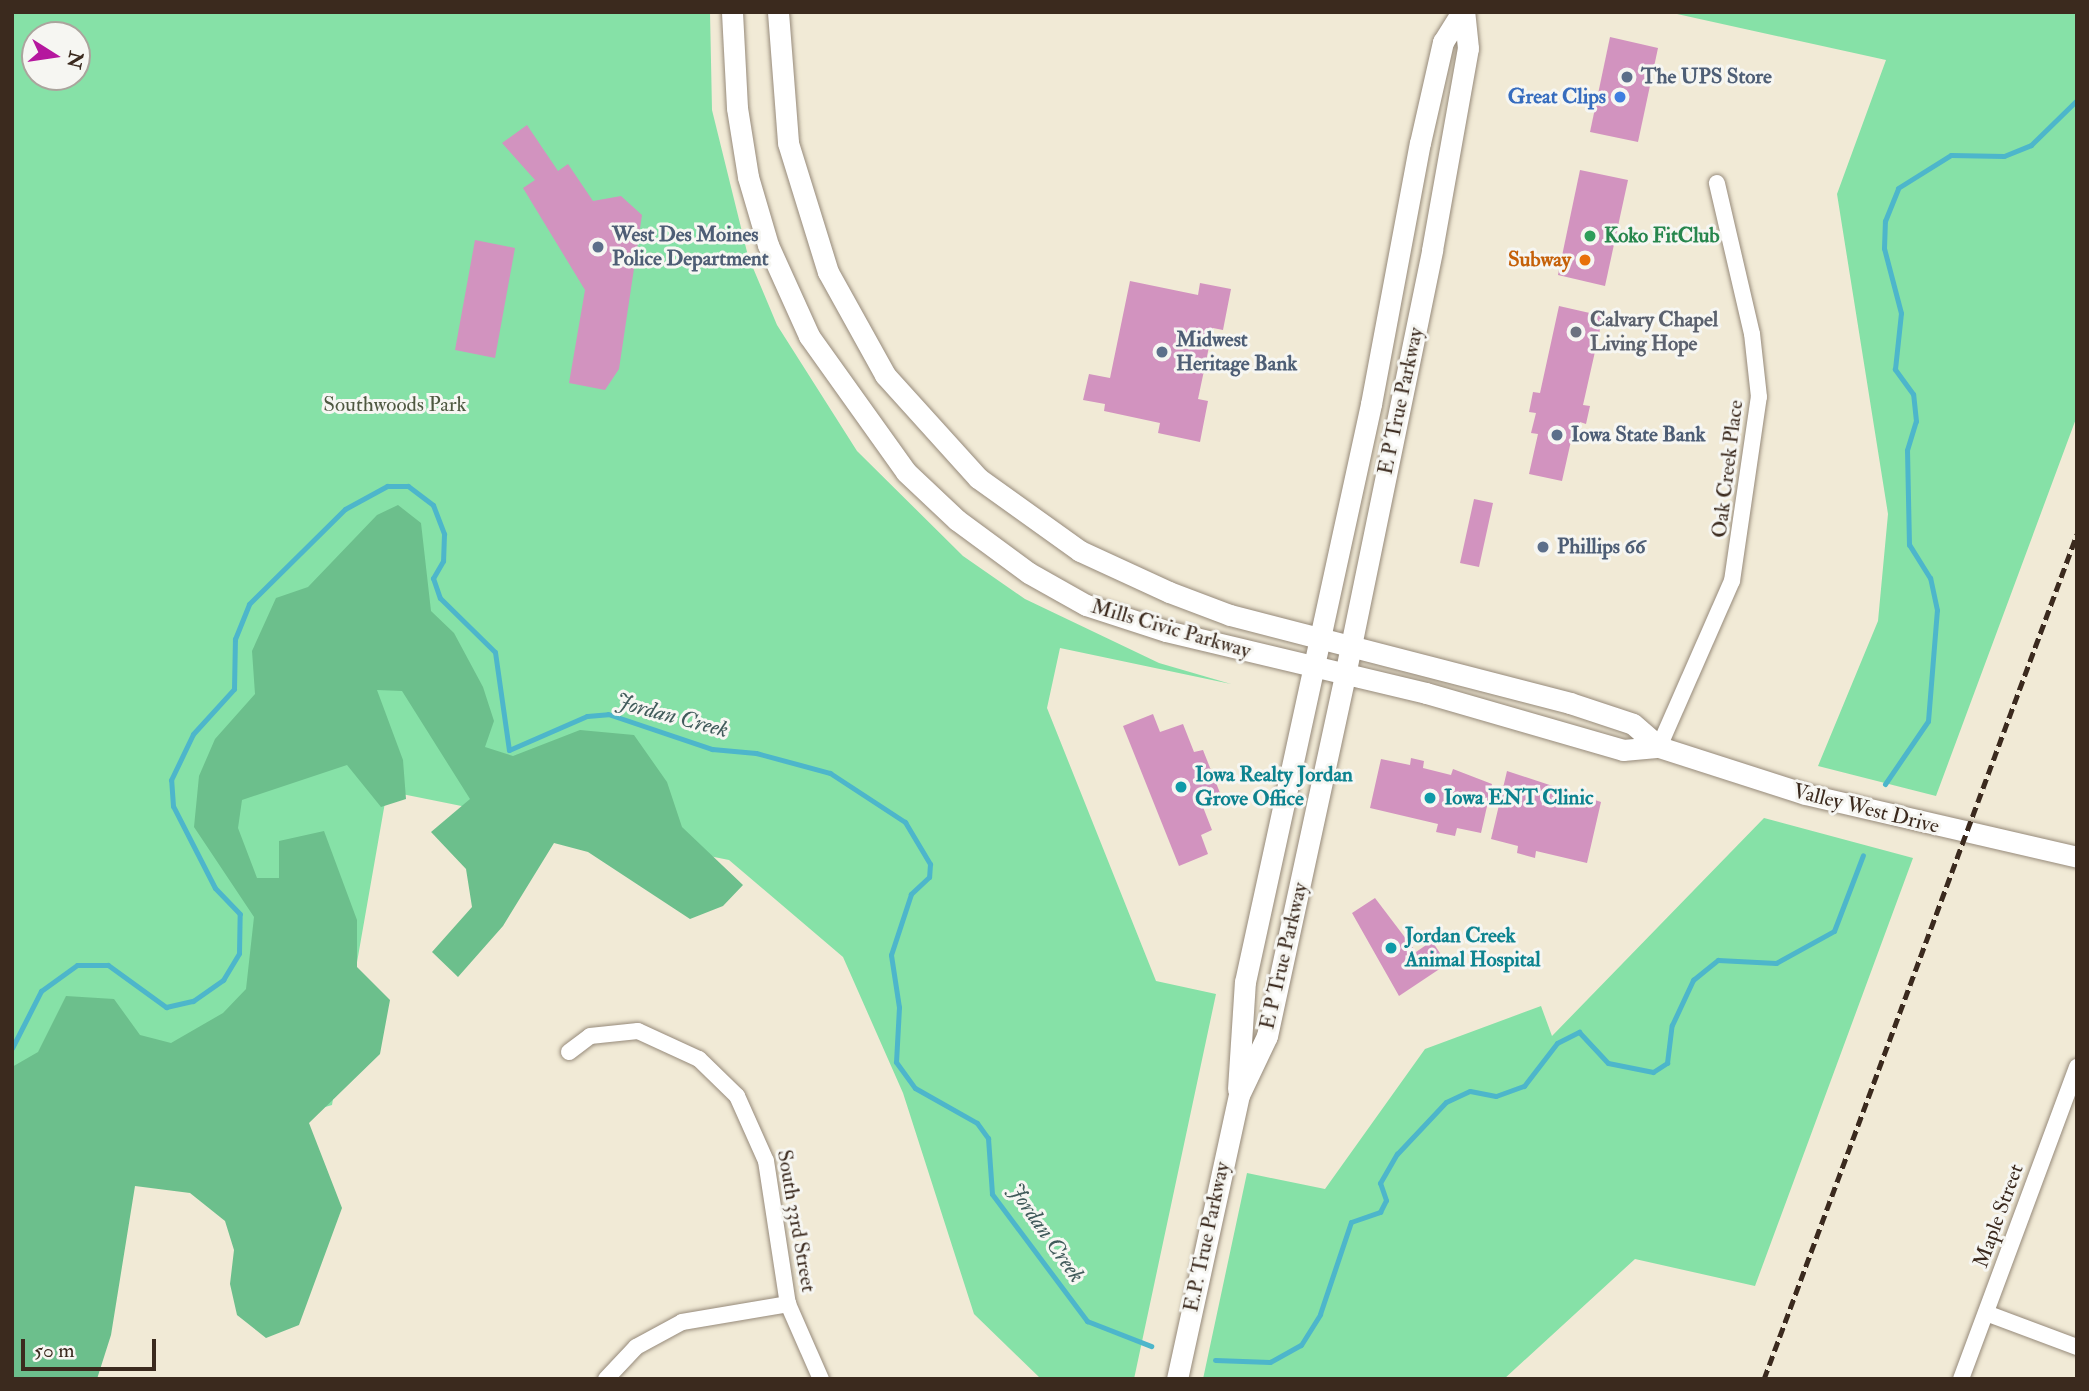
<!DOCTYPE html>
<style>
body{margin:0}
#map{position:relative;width:2089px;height:1391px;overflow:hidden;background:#f1ead6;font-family:"IM FELL Double Pica",serif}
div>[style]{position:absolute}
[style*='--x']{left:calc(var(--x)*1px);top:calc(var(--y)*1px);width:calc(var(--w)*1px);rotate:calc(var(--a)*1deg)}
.green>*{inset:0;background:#86e1a7}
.forest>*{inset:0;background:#6cbf8c}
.stream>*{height:5px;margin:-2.5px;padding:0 2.5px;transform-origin:2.5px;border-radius:2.5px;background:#4db6cb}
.building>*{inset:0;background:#d293bf}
.roads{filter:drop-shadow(0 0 2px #968a7a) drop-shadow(0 0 2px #968a7a)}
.street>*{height:16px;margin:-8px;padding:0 8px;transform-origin:8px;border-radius:8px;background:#fff}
.secondary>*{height:21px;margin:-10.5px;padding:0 10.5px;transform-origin:10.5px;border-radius:10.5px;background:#fff}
.rail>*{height:5px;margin-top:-2.5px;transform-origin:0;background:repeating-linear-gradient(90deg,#3b2a1e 0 10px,transparent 0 15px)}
.dots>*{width:19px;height:19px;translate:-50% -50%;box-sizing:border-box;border:4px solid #f6f6f2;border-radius:50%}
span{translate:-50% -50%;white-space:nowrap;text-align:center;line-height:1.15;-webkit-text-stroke:6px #f6f6f2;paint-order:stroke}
.service-label{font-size:21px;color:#4e5e75;font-weight:700}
.left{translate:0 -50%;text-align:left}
.shop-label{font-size:21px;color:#366cbe;font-weight:700}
.right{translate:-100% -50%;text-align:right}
.leisure-label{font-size:21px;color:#27864d;font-weight:700}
.food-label{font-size:21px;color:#c56008;font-weight:700}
.worship-label{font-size:21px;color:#5b616d;font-weight:700}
.street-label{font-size:21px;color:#3b2a1e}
.park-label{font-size:21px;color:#4e5840}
.culture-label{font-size:21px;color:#0d838f;font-weight:700}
.water-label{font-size:23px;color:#415b5b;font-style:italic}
.frame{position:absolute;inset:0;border:14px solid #3b2a1e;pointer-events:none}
.north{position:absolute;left:21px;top:21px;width:70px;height:70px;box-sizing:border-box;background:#f6f6f2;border:2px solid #aba49d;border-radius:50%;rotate:102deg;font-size:19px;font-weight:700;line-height:28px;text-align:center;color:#3b2a1e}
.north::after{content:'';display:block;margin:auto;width:24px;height:32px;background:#b5179e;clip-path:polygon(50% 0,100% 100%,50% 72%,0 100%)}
.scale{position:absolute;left:21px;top:1339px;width:135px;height:32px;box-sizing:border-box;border:4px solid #3b2a1e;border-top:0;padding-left:9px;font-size:21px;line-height:24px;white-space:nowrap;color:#3b2a1e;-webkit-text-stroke:5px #f6f6f2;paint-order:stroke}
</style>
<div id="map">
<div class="green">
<div style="clip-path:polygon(evenodd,12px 12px,710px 12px,712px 110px,748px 256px,777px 325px,857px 451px,963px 556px,1025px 599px,1159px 663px,1231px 684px,1060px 648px,1047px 708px,1156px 981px,1216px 994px,1134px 1379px,1041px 1379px,974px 1314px,903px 1093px,843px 957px,729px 860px,387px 791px,332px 1105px,118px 1168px,12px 1379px,12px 12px,35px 35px,77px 35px,77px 77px,35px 77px,35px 35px)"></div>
<div style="clip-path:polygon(1668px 12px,2077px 12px,2077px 416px,1936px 796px,1818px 766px,1878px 621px,1888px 514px,1837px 194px,1886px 60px)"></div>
<div style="clip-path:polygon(1764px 818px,1913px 858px,1755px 1286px,1635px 1259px,1504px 1379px,1203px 1379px,1247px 1173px,1325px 1189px,1425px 1049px,1541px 1006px,1552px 1036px)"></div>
</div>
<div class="forest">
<div style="clip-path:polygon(398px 505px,421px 523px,431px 611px,454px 633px,483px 687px,494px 721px,485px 747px,513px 756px,580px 730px,634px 735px,667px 782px,682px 827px,743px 885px,723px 906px,690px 919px,588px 852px,554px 843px,503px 926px,458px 977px,432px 952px,472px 907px,466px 869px,431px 832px,470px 799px,402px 691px,377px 690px,403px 760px,406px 799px,381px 807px,347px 765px,242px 800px,238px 828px,257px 878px,279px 878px,279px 841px,324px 831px,357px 920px,357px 967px,390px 1000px,380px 1054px,309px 1123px,342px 1208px,299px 1325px,266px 1338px,237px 1315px,230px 1284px,234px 1250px,225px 1221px,190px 1193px,135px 1186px,111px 1335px,97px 1379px,12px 1379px,12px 1067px,38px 1052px,66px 996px,114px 999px,140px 1035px,171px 1043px,223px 1013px,246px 989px,254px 917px,194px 827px,199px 776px,215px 739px,255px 694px,252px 651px,276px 598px,308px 587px,377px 515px)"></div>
</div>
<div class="stream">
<div style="--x:1885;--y:784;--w:76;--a:-55.7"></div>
<div style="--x:1928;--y:721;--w:111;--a:-85.4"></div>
<div style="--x:1937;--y:610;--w:33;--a:-102"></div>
<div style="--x:1930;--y:578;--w:39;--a:-122"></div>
<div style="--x:1909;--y:545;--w:95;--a:-91.2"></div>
<div style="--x:1907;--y:450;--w:30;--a:-73"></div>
<div style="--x:1916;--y:421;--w:27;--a:-96"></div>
<div style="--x:1913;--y:394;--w:31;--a:-126"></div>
<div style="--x:1895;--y:369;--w:56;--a:-83.9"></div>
<div style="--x:1901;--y:313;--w:67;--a:-104.7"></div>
<div style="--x:1884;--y:248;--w:27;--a:-88"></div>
<div style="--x:1885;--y:221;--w:35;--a:-68"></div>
<div style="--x:1898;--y:188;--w:62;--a:-31.9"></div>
<div style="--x:1951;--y:155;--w:53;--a:1.1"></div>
<div style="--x:2004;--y:156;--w:29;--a:-22"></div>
<div style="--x:2031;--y:145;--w:64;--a:-44.4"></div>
<div style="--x:12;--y:1048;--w:64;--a:-63"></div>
<div style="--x:41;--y:991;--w:44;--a:-35.8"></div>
<div style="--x:77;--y:965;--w:31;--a:0"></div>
<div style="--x:108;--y:965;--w:72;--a:35.9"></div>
<div style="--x:166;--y:1007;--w:28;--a:-13"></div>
<div style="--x:193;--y:1001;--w:37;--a:-35"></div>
<div style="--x:223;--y:980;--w:31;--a:-59"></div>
<div style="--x:239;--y:953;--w:39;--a:-89"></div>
<div style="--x:240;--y:914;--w:36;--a:-134"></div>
<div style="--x:215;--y:888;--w:92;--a:-117.1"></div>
<div style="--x:173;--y:806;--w:26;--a:-94"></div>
<div style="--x:171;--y:780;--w:51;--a:-64.4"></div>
<div style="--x:193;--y:734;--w:61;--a:-47.7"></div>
<div style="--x:234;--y:689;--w:50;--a:-88.9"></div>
<div style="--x:235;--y:639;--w:38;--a:-68"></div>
<div style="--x:249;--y:604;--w:135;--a:-44.7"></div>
<div style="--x:345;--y:509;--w:48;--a:-28.7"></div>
<div style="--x:387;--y:486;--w:21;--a:0"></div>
<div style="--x:408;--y:486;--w:31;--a:37"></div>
<div style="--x:433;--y:505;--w:31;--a:69"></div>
<div style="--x:444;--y:534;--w:27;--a:92"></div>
<div style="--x:443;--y:561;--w:20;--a:120"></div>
<div style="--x:433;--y:578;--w:21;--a:71"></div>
<div style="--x:440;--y:598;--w:77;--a:44.5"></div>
<div style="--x:495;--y:652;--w:99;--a:81.9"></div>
<div style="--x:509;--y:750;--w:85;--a:-23.6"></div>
<div style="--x:587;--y:716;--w:21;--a:-5"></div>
<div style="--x:608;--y:714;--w:110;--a:18.6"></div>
<div style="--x:712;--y:749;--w:44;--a:5.2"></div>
<div style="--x:756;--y:753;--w:77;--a:15.1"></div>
<div style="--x:830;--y:773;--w:90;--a:33.2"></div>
<div style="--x:905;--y:822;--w:49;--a:59.2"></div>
<div style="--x:930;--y:864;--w:13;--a:94"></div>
<div style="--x:929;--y:877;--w:25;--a:137"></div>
<div style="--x:911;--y:894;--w:64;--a:108.2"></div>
<div style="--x:891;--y:955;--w:53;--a:81.3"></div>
<div style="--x:899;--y:1007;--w:55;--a:93.1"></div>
<div style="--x:896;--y:1062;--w:32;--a:54"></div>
<div style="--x:915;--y:1088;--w:71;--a:29.4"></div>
<div style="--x:977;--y:1123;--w:19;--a:54"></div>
<div style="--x:988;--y:1138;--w:56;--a:85.9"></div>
<div style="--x:992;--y:1194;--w:159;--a:53.2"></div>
<div style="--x:1087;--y:1321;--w:69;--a:21.3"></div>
<div style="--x:1215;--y:1360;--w:55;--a:2.1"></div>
<div style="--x:1270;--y:1362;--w:35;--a:-29"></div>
<div style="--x:1301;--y:1345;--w:36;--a:-58"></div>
<div style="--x:1320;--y:1314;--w:97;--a:-71.4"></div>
<div style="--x:1351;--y:1222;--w:31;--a:-19"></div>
<div style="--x:1380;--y:1212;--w:13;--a:-63"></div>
<div style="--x:1386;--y:1200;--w:18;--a:-109"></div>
<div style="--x:1380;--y:1183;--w:34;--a:-60"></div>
<div style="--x:1397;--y:1154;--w:71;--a:-46.7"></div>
<div style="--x:1446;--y:1102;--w:26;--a:-25"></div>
<div style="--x:1470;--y:1091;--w:26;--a:11"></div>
<div style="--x:1496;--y:1096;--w:30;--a:-20"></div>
<div style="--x:1524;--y:1086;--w:54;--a:-52.5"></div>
<div style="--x:1557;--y:1043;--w:25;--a:-27"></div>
<div style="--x:1579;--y:1032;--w:42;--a:46.9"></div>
<div style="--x:1608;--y:1063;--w:46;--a:11.3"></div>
<div style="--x:1653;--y:1072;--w:17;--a:-33"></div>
<div style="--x:1667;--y:1063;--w:38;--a:-83"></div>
<div style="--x:1672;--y:1025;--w:50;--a:-65"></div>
<div style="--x:1693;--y:980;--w:32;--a:-39"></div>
<div style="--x:1718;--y:960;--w:58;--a:3"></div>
<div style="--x:1776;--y:963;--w:66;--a:-28.9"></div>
<div style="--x:1834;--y:931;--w:81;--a:-69.1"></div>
</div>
<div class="building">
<div style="clip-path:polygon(1610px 37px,1658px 48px,1638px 142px,1590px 132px)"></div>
<div style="clip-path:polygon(527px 125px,558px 171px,568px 164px,593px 201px,621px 196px,642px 215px,619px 369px,605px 390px,569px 383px,585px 290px,523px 188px,535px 180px,502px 143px)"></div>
<div style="clip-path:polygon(1580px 170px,1628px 180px,1605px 286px,1558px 275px)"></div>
<div style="clip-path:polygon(475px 240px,515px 248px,495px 358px,455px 350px)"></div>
<div style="clip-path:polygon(1130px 281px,1198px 295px,1200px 283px,1231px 289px,1223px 330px,1213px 328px,1198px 399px,1208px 401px,1200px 442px,1158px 433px,1160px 423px,1104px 411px,1105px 404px,1083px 400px,1089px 374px,1110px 378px)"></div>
<div style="clip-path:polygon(1559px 306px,1603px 316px,1583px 405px,1590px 406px,1586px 424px,1580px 422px,1571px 441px,1562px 481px,1529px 474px,1538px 434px,1531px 433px,1536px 413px,1529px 412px,1533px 392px,1540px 393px)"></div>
<div style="clip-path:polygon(1474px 499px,1493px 503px,1479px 567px,1460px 563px)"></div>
<div style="clip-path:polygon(1153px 714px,1160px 732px,1183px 724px,1194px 752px,1203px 750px,1222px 798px,1203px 807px,1212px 830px,1201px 835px,1208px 854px,1179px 866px,1123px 726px)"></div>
<div style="clip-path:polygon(1411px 758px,1424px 761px,1423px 768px,1451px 775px,1453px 769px,1492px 784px,1481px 833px,1457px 828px,1455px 836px,1436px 832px,1438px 824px,1370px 808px,1381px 759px,1410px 765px)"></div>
<div style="clip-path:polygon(1507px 771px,1601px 802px,1587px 863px,1536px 851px,1535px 858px,1517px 853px,1518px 846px,1491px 839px)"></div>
<div style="clip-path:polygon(1375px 898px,1416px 952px,1432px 941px,1447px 964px,1399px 996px,1352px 913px)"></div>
</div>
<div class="roads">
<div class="street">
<div style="--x:1659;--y:747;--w:181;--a:-66.3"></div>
<div style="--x:1732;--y:581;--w:186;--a:-81.7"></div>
<div style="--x:1759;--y:397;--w:63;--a:-96.3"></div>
<div style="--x:1752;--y:334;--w:155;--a:-103.1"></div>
<div style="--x:569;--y:1052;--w:26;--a:-37"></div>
<div style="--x:590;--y:1036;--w:48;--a:-5.9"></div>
<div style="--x:638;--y:1031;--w:67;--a:24.7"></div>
<div style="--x:699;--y:1059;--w:53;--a:44.2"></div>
<div style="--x:737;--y:1096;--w:71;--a:66"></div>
<div style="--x:766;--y:1161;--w:145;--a:81.3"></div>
<div style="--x:788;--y:1304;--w:82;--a:66.3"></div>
<div style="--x:1986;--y:1313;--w:97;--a:20.5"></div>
<div style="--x:606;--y:1379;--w:44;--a:-46.8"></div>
<div style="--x:636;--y:1347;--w:52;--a:-28.5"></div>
<div style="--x:682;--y:1322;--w:108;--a:-9.6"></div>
<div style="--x:1961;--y:1379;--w:333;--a:-69.6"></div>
</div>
<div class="secondary">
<div style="--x:732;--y:12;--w:96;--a:87"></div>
<div style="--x:737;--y:108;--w:70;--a:80.9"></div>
<div style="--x:748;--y:177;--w:71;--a:73.6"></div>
<div style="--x:768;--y:245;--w:100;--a:65.7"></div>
<div style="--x:809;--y:336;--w:167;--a:54.5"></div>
<div style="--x:906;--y:472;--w:70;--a:43.3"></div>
<div style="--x:957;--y:520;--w:89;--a:36.4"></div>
<div style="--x:1029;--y:573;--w:65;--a:29.3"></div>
<div style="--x:1086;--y:605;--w:84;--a:18"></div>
<div style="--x:1166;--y:631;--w:267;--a:13.4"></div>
<div style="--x:1426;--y:693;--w:205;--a:16.1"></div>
<div style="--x:1623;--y:750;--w:36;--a:-5"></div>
<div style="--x:1659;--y:747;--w:153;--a:17.8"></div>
<div style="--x:1805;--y:794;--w:279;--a:13"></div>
<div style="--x:778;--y:12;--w:131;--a:85.6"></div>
<div style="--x:788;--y:143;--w:135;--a:72.8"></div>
<div style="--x:828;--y:272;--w:118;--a:61"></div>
<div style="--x:885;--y:375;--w:139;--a:47.9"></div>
<div style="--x:978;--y:478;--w:125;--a:35.6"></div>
<div style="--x:1080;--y:551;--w:98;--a:24.7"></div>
<div style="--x:1169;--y:592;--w:65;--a:20.7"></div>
<div style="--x:1230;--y:615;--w:351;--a:14.5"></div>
<div style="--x:1570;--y:703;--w:66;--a:18.4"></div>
<div style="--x:1633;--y:724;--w:35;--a:41"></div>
<div style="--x:1238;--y:1089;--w:107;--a:-86.3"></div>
<div style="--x:1245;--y:982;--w:592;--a:-77.7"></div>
<div style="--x:1371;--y:404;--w:266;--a:-79.4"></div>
<div style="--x:1420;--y:143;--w:104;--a:-77.2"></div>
<div style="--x:1443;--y:42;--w:36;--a:-58"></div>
<div style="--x:1177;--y:1379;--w:291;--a:-77.7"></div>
<div style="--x:1239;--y:1095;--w:65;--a:-64.6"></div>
<div style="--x:1267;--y:1036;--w:369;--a:-77.8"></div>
<div style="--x:1345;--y:675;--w:434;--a:-78.4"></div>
<div style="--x:1432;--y:250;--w:205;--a:-79.9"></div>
<div style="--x:1468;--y:48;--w:36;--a:-96"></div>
</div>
</div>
<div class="rail">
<div style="--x:1764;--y:1379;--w:901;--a:-69.67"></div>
</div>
<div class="dots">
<div style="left:1627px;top:77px;background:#5c6f8a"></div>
<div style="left:1620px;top:97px;background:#3f7fe0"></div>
<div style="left:1590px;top:236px;background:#2e9e5b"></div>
<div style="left:598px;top:247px;background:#5c6f8a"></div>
<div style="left:1585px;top:260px;background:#e8710a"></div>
<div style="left:1576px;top:332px;background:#6b7280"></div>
<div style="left:1162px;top:352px;background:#5c6f8a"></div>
<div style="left:1557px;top:435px;background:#5c6f8a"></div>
<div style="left:1543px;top:547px;background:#5c6f8a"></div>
<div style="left:1181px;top:787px;background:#0f9aa8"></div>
<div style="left:1430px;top:798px;background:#0f9aa8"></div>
<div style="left:1391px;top:948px;background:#0f9aa8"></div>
</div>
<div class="service-label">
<span class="left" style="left:1641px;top:77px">The UPS Store</span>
<span class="left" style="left:612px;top:247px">West Des Moines<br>Police Department</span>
<span class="left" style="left:1176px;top:352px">Midwest<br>Heritage Bank</span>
<span class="left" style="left:1571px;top:435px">Iowa State Bank</span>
<span class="left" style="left:1557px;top:547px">Phillips 66</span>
</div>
<div class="shop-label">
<span class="right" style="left:1606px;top:97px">Great Clips</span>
</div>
<div class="leisure-label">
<span class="left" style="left:1604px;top:236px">Koko FitClub</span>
</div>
<div class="food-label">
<span class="right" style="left:1571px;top:260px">Subway</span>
</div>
<div class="worship-label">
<span class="left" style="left:1590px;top:332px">Calvary Chapel<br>Living Hope</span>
</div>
<div class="street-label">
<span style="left:1401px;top:401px;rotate:-78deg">E P True Parkway</span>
<span style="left:1728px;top:469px;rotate:-83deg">Oak Creek Place</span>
<span style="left:1171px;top:629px;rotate:16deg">Mills Civic Parkway</span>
<span style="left:1866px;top:809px;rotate:14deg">Valley West Drive</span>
<span style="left:1284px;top:956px;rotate:-77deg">E P True Parkway</span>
<span style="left:1999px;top:1216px;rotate:-70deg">Maple Street</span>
<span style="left:796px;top:1221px;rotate:80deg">South 33rd Street</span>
<span style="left:1207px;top:1237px;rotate:-78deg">E.P. True Parkway</span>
</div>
<div class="park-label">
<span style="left:395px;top:405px">Southwoods Park</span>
</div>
<div class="culture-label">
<span class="left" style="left:1195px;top:787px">Iowa Realty Jordan<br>Grove Office</span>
<span class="left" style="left:1444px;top:798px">Iowa ENT Clinic</span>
<span class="left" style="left:1405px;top:948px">Jordan Creek<br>Animal Hospital</span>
</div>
<div class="water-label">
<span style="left:672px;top:716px;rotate:15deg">Jordan Creek</span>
<span style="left:1046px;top:1233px;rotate:55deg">Jordan Creek</span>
</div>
<div class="frame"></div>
<div class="north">N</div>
<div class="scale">50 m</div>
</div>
